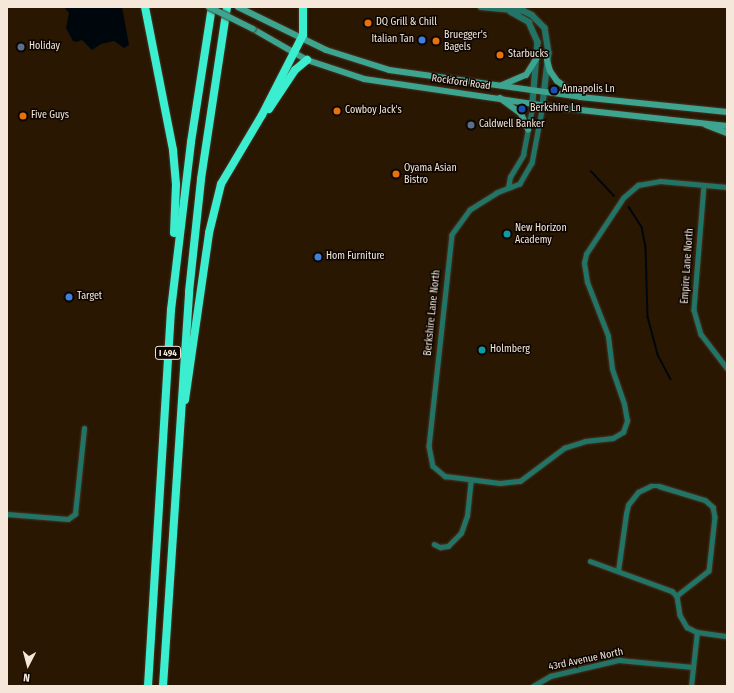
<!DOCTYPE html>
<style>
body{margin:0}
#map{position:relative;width:734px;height:693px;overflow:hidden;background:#291702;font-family:"Fira Sans Condensed",sans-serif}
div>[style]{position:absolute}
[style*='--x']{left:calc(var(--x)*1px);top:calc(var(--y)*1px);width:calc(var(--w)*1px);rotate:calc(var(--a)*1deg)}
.water>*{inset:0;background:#00070c}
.stream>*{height:1.5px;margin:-0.75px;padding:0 0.75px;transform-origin:0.75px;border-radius:0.75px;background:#00070c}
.roads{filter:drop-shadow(0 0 1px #463420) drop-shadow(0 0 1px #463420)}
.minor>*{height:4.5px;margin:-2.25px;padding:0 2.25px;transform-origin:2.25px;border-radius:2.25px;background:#227566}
.tertiary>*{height:5.5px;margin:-2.75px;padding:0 2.75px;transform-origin:2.75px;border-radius:2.75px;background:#227566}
.secondary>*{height:6px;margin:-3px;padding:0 3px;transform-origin:3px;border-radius:3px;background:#3da490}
.motorway>*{height:8px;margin:-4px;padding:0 4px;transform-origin:4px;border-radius:4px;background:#3ceed0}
.bridges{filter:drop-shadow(0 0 1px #463420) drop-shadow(0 0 1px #463420)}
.secondary-bridge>*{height:6px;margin:-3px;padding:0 3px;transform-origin:3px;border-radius:3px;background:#3da490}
.dots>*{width:11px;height:11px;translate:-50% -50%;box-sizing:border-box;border:2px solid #0c0501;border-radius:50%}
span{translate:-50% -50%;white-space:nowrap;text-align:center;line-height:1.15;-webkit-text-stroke:3px #0c0501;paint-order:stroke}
.shield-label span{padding:1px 3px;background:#0c0501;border:1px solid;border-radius:3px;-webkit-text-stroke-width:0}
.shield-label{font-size:9px;color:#f5e8db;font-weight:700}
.poi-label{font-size:10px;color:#f5e8db}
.left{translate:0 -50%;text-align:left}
.right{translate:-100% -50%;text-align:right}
.street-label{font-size:10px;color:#f5e8db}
.frame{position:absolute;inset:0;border:8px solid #f5e8db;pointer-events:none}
.north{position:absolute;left:8px;top:645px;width:40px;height:40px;-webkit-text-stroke:3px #0c0501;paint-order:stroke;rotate:186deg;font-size:11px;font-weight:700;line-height:16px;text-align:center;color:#f5e8db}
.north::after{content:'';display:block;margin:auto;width:14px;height:18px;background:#f5e8db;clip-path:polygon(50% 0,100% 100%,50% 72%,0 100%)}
</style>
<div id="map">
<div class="water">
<div style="clip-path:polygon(64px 7px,122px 7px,129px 45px,124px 48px,114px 41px,101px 44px,92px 50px,82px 40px,76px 42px,73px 41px,66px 28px,69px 13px)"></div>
</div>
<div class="stream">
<div style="--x:591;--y:171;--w:34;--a:47"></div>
<div style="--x:629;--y:207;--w:24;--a:57"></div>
<div style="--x:642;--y:227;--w:20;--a:79"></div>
<div style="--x:646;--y:247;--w:70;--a:88.4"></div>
<div style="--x:648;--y:317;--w:39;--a:75"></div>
<div style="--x:658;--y:355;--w:27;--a:62"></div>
</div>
<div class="roads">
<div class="minor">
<div style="--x:543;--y:105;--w:59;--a:100.7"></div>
<div style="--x:532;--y:163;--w:24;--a:120"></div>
<div style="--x:520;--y:184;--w:25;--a:159"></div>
<div style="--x:497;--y:193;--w:32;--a:148"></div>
<div style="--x:470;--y:210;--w:31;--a:126"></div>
<div style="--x:452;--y:235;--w:212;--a:96.2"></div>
<div style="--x:429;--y:446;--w:20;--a:79"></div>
<div style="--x:433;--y:466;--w:16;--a:40"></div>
<div style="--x:445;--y:476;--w:55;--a:7.3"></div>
<div style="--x:500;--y:483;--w:20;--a:-6"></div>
<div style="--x:520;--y:481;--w:55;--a:-36.9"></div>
<div style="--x:564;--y:448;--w:22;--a:-18"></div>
<div style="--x:585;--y:441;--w:28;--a:-6"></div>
<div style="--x:613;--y:438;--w:12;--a:-31"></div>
<div style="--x:623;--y:432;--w:12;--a:-70"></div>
<div style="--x:627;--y:421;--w:17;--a:-100"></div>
<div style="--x:624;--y:404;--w:37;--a:-109"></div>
<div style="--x:612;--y:369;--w:33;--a:-97"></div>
<div style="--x:608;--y:336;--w:58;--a:-111.3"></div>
<div style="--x:587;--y:282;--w:19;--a:-99"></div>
<div style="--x:584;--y:263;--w:9;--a:-77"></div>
<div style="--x:586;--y:254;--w:67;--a:-56.5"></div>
<div style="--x:623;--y:198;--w:20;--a:-41"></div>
<div style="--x:638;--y:185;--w:22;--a:-10"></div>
<div style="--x:660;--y:181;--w:67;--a:5.1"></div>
<div style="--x:704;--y:185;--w:125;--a:94.6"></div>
<div style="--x:694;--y:310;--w:25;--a:74"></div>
<div style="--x:701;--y:334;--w:43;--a:52.6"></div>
<div style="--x:508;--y:188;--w:11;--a:-80"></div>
<div style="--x:510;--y:177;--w:26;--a:-59"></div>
<div style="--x:523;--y:155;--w:53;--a:-79.1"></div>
<div style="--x:7;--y:514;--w:61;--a:4.7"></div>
<div style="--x:68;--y:519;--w:9;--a:-36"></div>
<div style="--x:75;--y:514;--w:86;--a:-84"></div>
<div style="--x:434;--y:544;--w:7;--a:27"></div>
<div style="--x:440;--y:547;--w:8;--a:-7"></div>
<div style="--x:448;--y:546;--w:18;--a:-45"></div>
<div style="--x:461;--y:533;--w:18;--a:-71"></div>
<div style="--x:467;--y:516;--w:36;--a:-84"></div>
<div style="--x:590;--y:561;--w:87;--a:20.1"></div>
<div style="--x:672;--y:591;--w:7;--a:45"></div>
<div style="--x:677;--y:596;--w:19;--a:81"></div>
<div style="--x:680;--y:615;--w:14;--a:60"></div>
<div style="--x:687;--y:627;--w:11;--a:27"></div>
<div style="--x:697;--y:632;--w:30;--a:8"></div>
<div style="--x:618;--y:571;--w:58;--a:-82"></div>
<div style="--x:626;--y:514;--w:9;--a:-77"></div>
<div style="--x:628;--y:505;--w:16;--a:-52"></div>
<div style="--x:638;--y:492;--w:14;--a:-25"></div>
<div style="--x:651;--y:486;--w:8;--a:0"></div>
<div style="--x:659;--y:486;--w:48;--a:16.9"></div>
<div style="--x:705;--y:500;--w:11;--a:41"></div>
<div style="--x:713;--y:507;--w:10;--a:79"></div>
<div style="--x:715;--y:517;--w:54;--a:96.3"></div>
<div style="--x:709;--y:571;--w:41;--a:142"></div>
<div style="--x:533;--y:686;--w:20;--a:-30"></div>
<div style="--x:550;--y:676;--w:71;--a:-13.1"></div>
<div style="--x:619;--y:660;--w:74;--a:5.4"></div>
<div style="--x:691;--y:686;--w:54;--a:-83.7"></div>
</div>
<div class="tertiary">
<div style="--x:481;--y:7;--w:43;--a:5.3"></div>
<div style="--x:524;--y:11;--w:9;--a:27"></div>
<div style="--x:532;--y:15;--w:18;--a:45"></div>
<div style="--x:545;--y:28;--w:25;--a:81"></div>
<div style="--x:549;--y:53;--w:52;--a:96.6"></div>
<div style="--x:511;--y:12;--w:21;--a:29"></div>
<div style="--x:529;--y:22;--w:22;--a:66"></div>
<div style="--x:538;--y:42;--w:61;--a:94.7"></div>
</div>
<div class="secondary">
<div style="--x:238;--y:7;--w:98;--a:26"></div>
<div style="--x:326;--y:50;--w:66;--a:17.6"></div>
<div style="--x:389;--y:70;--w:193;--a:8"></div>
<div style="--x:580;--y:97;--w:148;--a:5.8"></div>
<div style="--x:253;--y:29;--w:62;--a:29.9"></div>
<div style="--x:307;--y:60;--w:60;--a:18.4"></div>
<div style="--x:364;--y:79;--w:191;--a:8.4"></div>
<div style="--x:553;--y:107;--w:175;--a:6.2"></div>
<div style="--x:547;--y:60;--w:11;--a:75"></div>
<div style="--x:550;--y:71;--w:12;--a:55"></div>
<div style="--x:557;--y:81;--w:23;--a:34"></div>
<div style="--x:502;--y:85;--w:26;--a:-23"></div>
<div style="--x:526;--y:75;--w:25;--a:-58"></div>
<div style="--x:500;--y:98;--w:26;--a:37"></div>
<div style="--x:521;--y:114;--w:17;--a:65"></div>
<div style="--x:706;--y:125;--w:22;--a:21"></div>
</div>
<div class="motorway">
<div style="--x:145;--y:7;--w:146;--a:78.9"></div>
<div style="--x:173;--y:150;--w:35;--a:85"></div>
<div style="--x:176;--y:185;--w:48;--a:92.4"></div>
<div style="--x:269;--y:109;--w:47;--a:-56.3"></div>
<div style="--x:295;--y:70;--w:16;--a:-40"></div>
<div style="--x:185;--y:400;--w:169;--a:-81.8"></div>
<div style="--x:209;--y:233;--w:50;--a:-76.2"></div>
<div style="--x:221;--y:184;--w:80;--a:-59.3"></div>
<div style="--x:262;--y:115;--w:90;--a:-62.9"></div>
<div style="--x:303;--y:35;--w:28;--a:-90"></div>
<div style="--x:148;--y:686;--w:377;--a:-86.5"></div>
<div style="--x:171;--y:310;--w:169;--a:-83.2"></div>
<div style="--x:191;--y:142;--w:137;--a:-81.2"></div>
<div style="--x:163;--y:686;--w:395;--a:-86.2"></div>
<div style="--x:189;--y:292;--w:114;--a:-83.9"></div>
<div style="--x:201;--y:179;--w:174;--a:-81.4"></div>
</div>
</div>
<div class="bridges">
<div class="secondary-bridge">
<div style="--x:209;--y:7;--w:49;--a:26.6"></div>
</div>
</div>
<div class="dots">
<div style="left:368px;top:23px;background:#e8710a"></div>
<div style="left:422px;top:40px;background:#3f7fe0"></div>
<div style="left:436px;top:41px;background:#e8710a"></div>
<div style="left:21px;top:47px;background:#5c6f8a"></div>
<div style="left:500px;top:55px;background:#e8710a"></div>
<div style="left:554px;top:90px;background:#1a4fb4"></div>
<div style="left:522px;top:109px;background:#1a4fb4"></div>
<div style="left:337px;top:111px;background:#e8710a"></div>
<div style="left:23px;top:116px;background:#e8710a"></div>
<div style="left:471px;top:125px;background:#5c6f8a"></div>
<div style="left:396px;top:174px;background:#e8710a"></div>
<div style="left:507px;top:234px;background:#0f9aa8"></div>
<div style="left:318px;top:257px;background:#3f7fe0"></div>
<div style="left:69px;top:297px;background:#3f7fe0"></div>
<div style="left:482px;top:350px;background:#0f9aa8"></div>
</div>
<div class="shield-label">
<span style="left:168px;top:353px">I 494</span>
</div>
<div class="poi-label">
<span class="left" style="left:376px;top:23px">DQ Grill &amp; Chill</span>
<span class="left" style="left:444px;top:41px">Bruegger's<br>Bagels</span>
<span class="right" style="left:414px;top:40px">Italian Tan</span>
<span class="left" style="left:29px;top:47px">Holiday</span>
<span class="left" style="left:508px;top:55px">Starbucks</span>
<span class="left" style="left:562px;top:90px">Annapolis Ln</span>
<span class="left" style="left:530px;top:109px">Berkshire Ln</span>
<span class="left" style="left:345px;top:111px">Cowboy Jack's</span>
<span class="left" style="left:31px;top:116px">Five Guys</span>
<span class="left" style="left:479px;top:125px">Caldwell Banker</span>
<span class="left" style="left:404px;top:174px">Oyama Asian<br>Bistro</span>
<span class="left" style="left:515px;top:234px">New Horizon<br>Academy</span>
<span class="left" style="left:326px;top:257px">Hom Furniture</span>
<span class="left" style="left:77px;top:297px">Target</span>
<span class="left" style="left:490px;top:350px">Holmberg</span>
</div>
<div class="street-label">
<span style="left:461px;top:83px;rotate:8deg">Rockford Road</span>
<span style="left:688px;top:266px;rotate:-86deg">Empire Lane North</span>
<span style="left:433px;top:313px;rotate:-84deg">Berkshire Lane North</span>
<span style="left:586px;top:660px;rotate:-12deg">43rd Avenue North</span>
</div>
<div class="frame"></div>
<div class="north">N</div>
</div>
